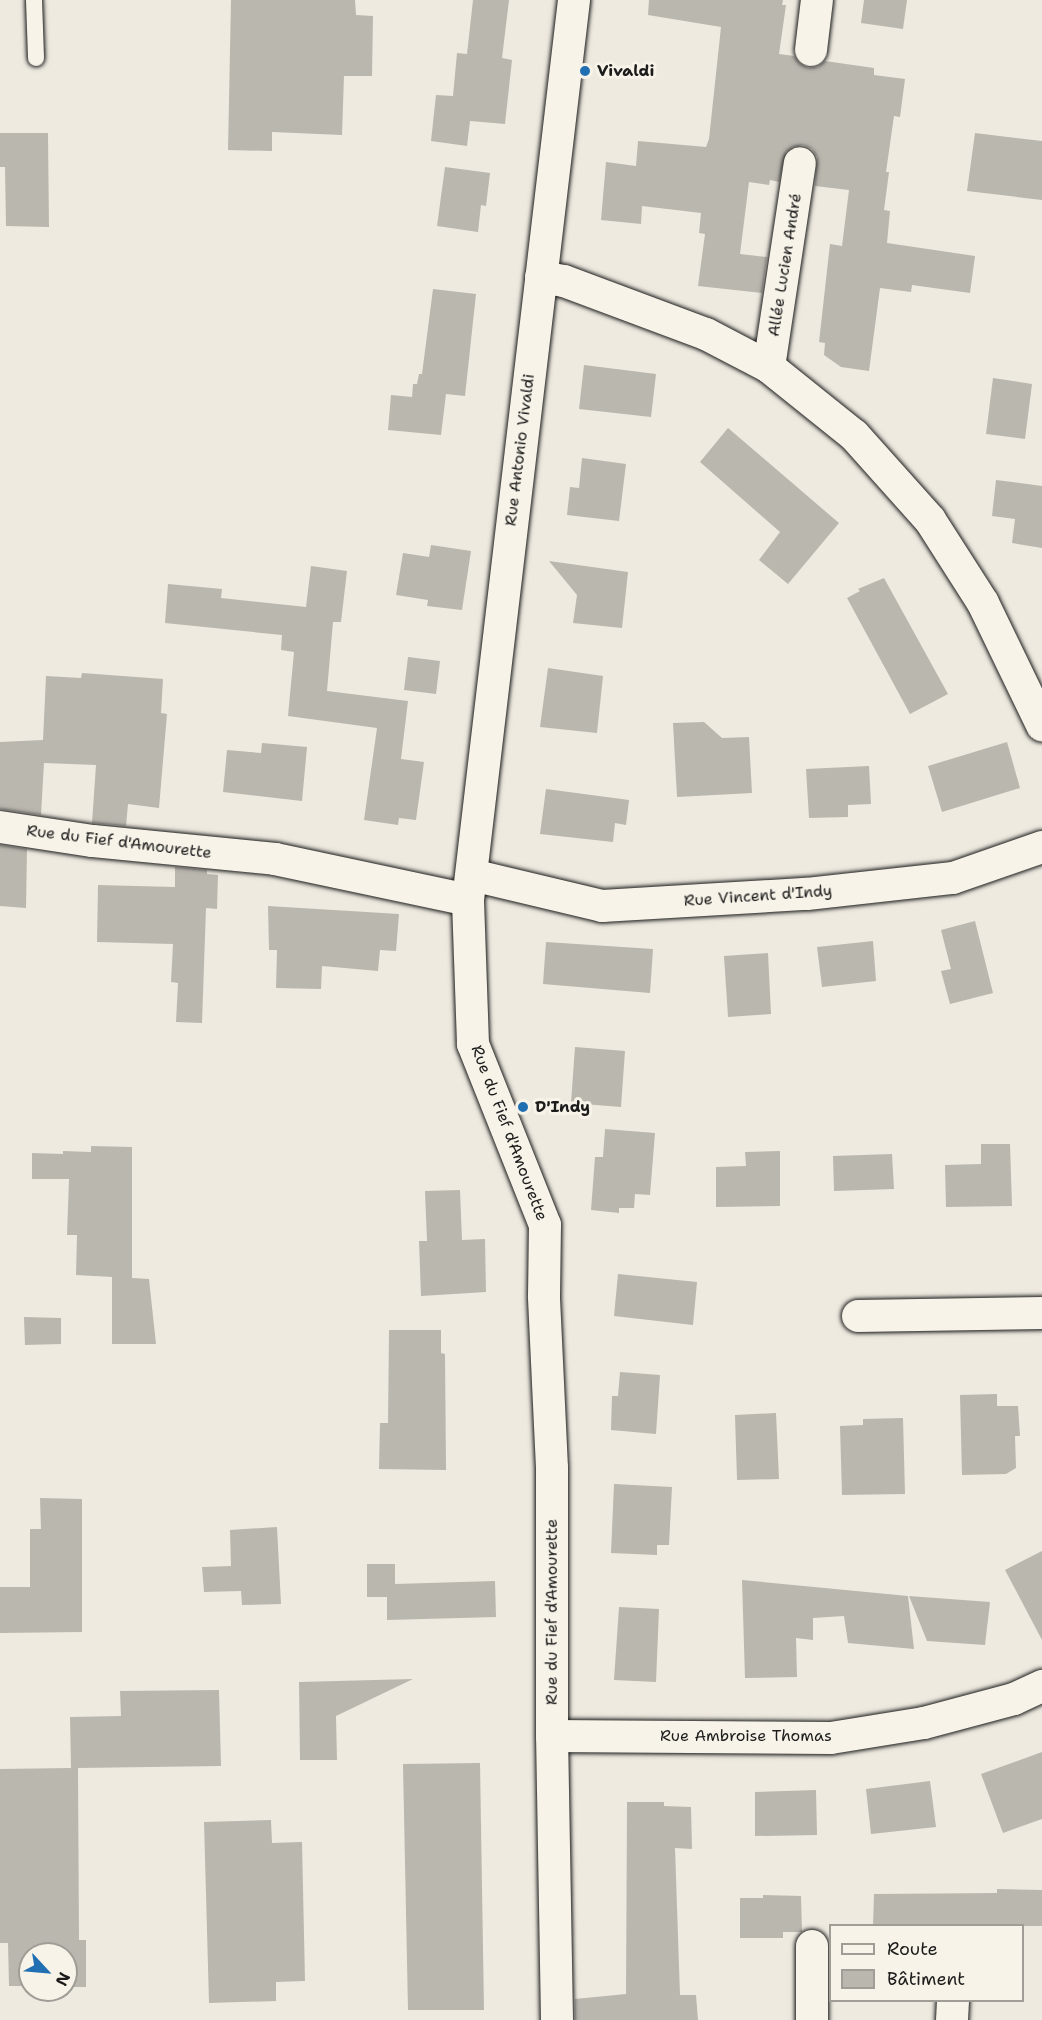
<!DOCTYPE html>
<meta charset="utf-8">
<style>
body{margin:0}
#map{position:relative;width:1042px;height:2020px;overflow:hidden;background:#eeeae0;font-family:"Shantell Sans",sans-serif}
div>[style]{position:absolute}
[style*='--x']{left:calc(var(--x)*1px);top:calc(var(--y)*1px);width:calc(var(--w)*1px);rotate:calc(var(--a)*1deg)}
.building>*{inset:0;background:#bab7af}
.roads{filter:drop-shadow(0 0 2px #1c1c1c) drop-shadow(0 0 2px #1c1c1c)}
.service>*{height:16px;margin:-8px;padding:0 8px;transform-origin:8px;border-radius:8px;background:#f7f3e8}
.minor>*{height:32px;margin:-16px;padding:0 16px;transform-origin:16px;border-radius:16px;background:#f7f3e8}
.dots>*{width:16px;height:16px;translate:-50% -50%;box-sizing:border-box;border:3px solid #f7f3e8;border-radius:50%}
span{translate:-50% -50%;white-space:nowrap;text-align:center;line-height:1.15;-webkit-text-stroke:6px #f7f3e8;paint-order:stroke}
.poi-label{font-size:16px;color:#1c1c1c;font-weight:700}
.left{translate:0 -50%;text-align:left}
.street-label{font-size:16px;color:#1c1c1c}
.legend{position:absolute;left:829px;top:1924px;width:195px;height:78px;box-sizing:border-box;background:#f7f3e8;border:2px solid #9f9d96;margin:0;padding:8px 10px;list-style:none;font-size:18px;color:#1c1c1c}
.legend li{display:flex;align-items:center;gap:12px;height:30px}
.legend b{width:30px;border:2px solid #9f9d96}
.north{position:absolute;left:18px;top:1942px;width:60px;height:60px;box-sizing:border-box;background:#f7f3e8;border:2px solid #9f9d96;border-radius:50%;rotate:116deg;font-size:16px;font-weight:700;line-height:24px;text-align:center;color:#1c1c1c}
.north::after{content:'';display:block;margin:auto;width:21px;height:27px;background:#1f6fb2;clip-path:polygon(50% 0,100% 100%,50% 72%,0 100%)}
</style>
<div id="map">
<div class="building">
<div style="clip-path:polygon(231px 0,355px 0,356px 15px,373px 16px,372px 76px,344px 76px,342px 135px,272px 132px,272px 151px,228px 150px)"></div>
<div style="clip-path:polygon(473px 0,509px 0,502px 58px,512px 60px,505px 124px,470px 121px,467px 146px,431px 141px,436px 95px,453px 96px,457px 53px,467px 54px)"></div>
<div style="clip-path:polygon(649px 0,783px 0,782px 5px,786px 5px,779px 54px,794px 56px,800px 64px,808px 68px,818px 67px,825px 61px,874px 68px,874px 75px,905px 79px,900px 117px,894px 116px,886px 172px,889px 172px,884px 210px,890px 211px,887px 243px,975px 256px,970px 293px,912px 285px,911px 292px,880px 288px,869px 371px,841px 367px,824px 355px,825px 343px,819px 342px,830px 244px,842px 246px,849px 190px,815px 186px,817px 157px,812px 149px,803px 145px,793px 147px,786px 152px,779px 182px,770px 180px,769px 185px,749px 182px,740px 254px,767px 257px,762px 293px,698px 286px,705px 234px,699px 233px,701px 213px,642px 206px,641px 224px,601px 220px,606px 162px,636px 166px,638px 141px,706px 147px,709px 139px,721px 27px,648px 15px)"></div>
<div style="clip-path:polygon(864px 0,907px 0,903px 29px,861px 23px)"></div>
<div style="clip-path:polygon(0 133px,48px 133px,49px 227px,6px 226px,5px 167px,0 167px)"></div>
<div style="clip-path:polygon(975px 133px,1042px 141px,1042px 200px,967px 191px)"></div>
<div style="clip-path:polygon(445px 167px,490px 173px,486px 206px,481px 205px,478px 232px,437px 226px)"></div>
<div style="clip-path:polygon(433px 289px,476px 294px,465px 396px,446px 394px,441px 435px,388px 430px,391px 395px,412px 397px,413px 384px,417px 384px,419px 374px,422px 374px)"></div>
<div style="clip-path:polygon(584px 365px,656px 374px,651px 417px,579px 409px)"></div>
<div style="clip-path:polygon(993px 378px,1032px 384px,1025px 439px,986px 434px)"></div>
<div style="clip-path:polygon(728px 428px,839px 523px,788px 584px,759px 560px,780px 532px,700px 462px)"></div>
<div style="clip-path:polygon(582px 458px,626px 464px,619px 521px,567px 515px,570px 487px,579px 488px)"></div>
<div style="clip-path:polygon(996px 480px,1042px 486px,1042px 548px,1012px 543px,1015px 519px,992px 516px)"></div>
<div style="clip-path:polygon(431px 545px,471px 551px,462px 610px,427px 606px,428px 600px,396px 595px,403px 553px,429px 557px)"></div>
<div style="clip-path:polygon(549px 561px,628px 572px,622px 628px,573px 623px,577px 595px)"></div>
<div style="clip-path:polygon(311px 566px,347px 571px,341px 622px,333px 622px,327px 691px,408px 701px,401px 759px,424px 762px,416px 820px,399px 818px,398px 825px,364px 820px,377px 728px,288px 716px,294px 652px,281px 650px,282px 635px,165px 623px,168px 584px,222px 589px,221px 598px,306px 607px)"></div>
<div style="clip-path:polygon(884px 578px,948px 694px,910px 714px,847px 598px,860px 591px,858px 589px)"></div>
<div style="clip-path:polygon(408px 657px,440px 661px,436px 694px,404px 690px)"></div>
<div style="clip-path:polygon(548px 668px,603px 676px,597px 733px,540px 727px)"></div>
<div style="clip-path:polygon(82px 673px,163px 679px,161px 713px,167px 714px,159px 808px,128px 804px,126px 826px,92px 823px,96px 765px,44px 763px,41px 815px,0 809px,0 742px,43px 740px,46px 676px,81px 678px)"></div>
<div style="clip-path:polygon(704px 722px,722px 738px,749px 737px,752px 793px,677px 797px,673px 723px)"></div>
<div style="clip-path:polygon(1007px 742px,1020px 788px,942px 812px,928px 766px)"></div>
<div style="clip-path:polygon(262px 743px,307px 747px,302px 801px,223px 792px,227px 750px,261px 753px)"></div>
<div style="clip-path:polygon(869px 766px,871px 804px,848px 805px,848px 817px,809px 818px,806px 769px)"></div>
<div style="clip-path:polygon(546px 789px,629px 800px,626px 825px,615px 823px,613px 842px,540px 834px)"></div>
<div style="clip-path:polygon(0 845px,27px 849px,26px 908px,0 906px)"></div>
<div style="clip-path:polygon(175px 867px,207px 870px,207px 874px,218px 875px,217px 909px,206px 908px,202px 1023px,176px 1022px,178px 983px,171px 982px,173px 944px,97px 942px,98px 885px,175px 887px)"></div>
<div style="clip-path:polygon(268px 906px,399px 914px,396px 951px,380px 950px,378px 971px,322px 966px,321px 989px,276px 988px,277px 950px,269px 950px)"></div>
<div style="clip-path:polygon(975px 921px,993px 993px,950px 1004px,941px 971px,951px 969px,941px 930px)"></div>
<div style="clip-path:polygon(873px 941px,876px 981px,822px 987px,817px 947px)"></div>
<div style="clip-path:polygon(546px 942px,653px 949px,650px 993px,543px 984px)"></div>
<div style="clip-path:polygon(768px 953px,771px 1014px,728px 1017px,724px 956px)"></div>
<div style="clip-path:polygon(575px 1047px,625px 1051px,621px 1107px,571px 1103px)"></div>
<div style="clip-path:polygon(605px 1129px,655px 1133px,650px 1195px,635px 1194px,634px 1208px,619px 1208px,619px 1213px,591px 1210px,595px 1157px,603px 1157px)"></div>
<div style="clip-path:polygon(981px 1144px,1010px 1144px,1012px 1206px,946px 1207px,945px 1165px,981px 1164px)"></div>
<div style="clip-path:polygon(91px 1146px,132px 1147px,132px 1278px,149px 1279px,156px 1344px,112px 1344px,112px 1277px,76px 1275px,77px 1235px,67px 1235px,69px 1179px,32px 1179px,32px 1153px,63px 1154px,63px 1151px,91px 1152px)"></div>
<div style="clip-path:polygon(780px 1151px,780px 1206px,716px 1207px,716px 1167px,746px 1166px,745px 1152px)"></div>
<div style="clip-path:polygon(892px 1154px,894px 1189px,834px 1191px,833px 1156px)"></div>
<div style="clip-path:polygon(460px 1190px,462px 1240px,485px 1239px,486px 1292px,421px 1296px,419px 1241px,427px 1241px,425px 1191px)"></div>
<div style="clip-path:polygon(618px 1274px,697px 1282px,693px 1325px,614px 1316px)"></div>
<div style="clip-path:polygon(24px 1317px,61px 1318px,61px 1344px,25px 1345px)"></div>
<div style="clip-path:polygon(389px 1330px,441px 1330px,441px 1353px,445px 1354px,446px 1470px,379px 1469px,380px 1423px,388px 1423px)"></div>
<div style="clip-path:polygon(620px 1372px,660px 1375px,656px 1434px,611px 1430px,612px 1396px,618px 1396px)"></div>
<div style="clip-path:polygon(997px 1394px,997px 1406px,1018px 1406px,1020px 1436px,1015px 1436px,1016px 1468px,1006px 1474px,962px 1475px,960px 1395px)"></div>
<div style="clip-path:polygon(776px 1413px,779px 1479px,737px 1480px,735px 1415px)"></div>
<div style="clip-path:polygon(903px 1418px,905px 1494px,842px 1495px,840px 1426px,863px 1425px,863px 1419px)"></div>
<div style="clip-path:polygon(614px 1484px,672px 1487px,669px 1545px,657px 1545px,657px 1555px,611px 1553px)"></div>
<div style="clip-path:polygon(40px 1498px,82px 1499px,82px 1632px,0 1633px,0 1587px,30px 1587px,30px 1529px,41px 1529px)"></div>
<div style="clip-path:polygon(277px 1527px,281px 1604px,242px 1605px,241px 1591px,204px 1592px,202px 1567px,231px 1566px,230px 1530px)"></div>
<div style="clip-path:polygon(1042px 1551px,1042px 1640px,1005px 1570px)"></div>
<div style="clip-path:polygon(367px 1564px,395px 1564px,395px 1584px,495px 1581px,496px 1617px,387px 1620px,387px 1597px,367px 1597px)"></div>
<div style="clip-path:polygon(742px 1580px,908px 1596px,914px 1649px,848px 1643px,844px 1616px,813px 1618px,813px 1640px,796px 1638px,797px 1677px,745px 1678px)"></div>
<div style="clip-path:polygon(909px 1596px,990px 1602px,985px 1645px,927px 1641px)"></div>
<div style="clip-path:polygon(619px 1607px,659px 1609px,656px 1682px,614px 1680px)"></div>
<div style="clip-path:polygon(413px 1679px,336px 1716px,337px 1760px,300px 1760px,299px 1682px)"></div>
<div style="clip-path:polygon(219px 1690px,221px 1766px,78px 1768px,79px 1940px,86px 1940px,86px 1987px,66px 1987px,66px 1954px,30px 1954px,30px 1986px,9px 1986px,8px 1943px,0 1943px,0 1769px,71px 1768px,70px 1717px,121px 1716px,120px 1691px)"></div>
<div style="clip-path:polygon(1042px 1752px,1042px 1819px,1003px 1833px,981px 1774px)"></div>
<div style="clip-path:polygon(480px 1763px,484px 2010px,408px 2010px,403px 1764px)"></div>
<div style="clip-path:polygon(930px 1781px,936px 1827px,871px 1834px,866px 1789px)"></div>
<div style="clip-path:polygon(816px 1790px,817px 1835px,755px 1836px,755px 1792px)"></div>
<div style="clip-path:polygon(627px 1802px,664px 1802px,664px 1806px,691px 1807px,692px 1849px,675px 1848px,680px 1995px,696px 1995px,698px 2020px,575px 2020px,575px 1999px,626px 1994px)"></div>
<div style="clip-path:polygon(271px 1820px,272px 1843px,302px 1842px,305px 1981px,276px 1982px,276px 2001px,209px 2003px,204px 1822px)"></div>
<div style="clip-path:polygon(997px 1889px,1042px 1890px,1042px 1926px,873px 1926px,874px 1894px,997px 1893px)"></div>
<div style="clip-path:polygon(763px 1895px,801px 1896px,802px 1932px,783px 1932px,783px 1938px,740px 1938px,740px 1898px,763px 1898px)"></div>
</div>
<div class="roads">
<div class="service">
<div style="--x:34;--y:0;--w:58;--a:88"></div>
</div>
<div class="minor">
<div style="--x:811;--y:50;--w:50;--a:-83.2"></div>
<div style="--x:541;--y:277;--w:23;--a:10"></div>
<div style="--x:564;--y:281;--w:152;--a:20.5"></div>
<div style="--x:706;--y:334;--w:71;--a:27.6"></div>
<div style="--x:769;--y:367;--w:109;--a:38.7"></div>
<div style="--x:854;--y:435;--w:114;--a:48.2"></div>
<div style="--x:930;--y:520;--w:98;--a:57.4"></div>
<div style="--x:983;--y:603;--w:136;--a:64.2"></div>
<div style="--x:769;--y:367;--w:206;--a:-81.4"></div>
<div style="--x:0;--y:827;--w:94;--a:8.6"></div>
<div style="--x:93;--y:841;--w:183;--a:5.6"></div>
<div style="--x:275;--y:859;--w:197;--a:12"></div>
<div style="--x:472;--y:875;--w:134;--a:13.4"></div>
<div style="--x:602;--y:906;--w:205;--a:-3.4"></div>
<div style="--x:807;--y:894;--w:147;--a:-6.3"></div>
<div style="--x:953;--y:878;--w:94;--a:-19.2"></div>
<div style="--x:858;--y:1316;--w:184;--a:-0.9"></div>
<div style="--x:552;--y:1736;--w:279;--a:0.4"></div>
<div style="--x:831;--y:1738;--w:94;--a:-9.2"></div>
<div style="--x:924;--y:1723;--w:93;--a:-14.9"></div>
<div style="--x:1014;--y:1699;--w:31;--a:-25"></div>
<div style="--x:557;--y:2020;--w:284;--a:-91"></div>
<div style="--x:552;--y:1736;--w:268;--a:-90"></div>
<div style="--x:552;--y:1468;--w:172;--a:-92.7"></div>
<div style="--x:544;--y:1296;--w:71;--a:-89.2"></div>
<div style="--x:545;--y:1225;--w:195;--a:-111.7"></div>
<div style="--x:473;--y:1044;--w:144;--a:-92"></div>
<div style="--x:468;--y:900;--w:906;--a:-83.28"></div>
<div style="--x:812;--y:2020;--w:74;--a:-90"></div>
<div style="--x:952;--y:2020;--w:20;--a:-87"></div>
</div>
</div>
<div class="dots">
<div style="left:585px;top:71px;background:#1f6fb2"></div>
<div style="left:523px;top:1107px;background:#1f6fb2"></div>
</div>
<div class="poi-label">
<span class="left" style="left:597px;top:71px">Vivaldi</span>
<span class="left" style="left:535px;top:1107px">D'Indy</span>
</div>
<div class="street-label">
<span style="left:785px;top:265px;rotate:-81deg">Allée Lucien André</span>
<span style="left:520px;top:450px;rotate:-83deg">Rue Antonio Vivaldi</span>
<span style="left:119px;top:842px;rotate:7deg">Rue du Fief d'Amourette</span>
<span style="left:758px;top:896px;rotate:-4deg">Rue Vincent d'Indy</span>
<span style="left:509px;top:1133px;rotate:69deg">Rue du Fief d'Amourette</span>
<span style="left:552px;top:1612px;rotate:-90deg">Rue du Fief d'Amourette</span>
<span style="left:746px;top:1736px">Rue Ambroise Thomas</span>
</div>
<ul class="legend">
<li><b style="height:8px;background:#f7f3e8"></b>Route</li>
<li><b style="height:16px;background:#bab7af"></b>Bâtiment</li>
</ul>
<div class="north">N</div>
</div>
